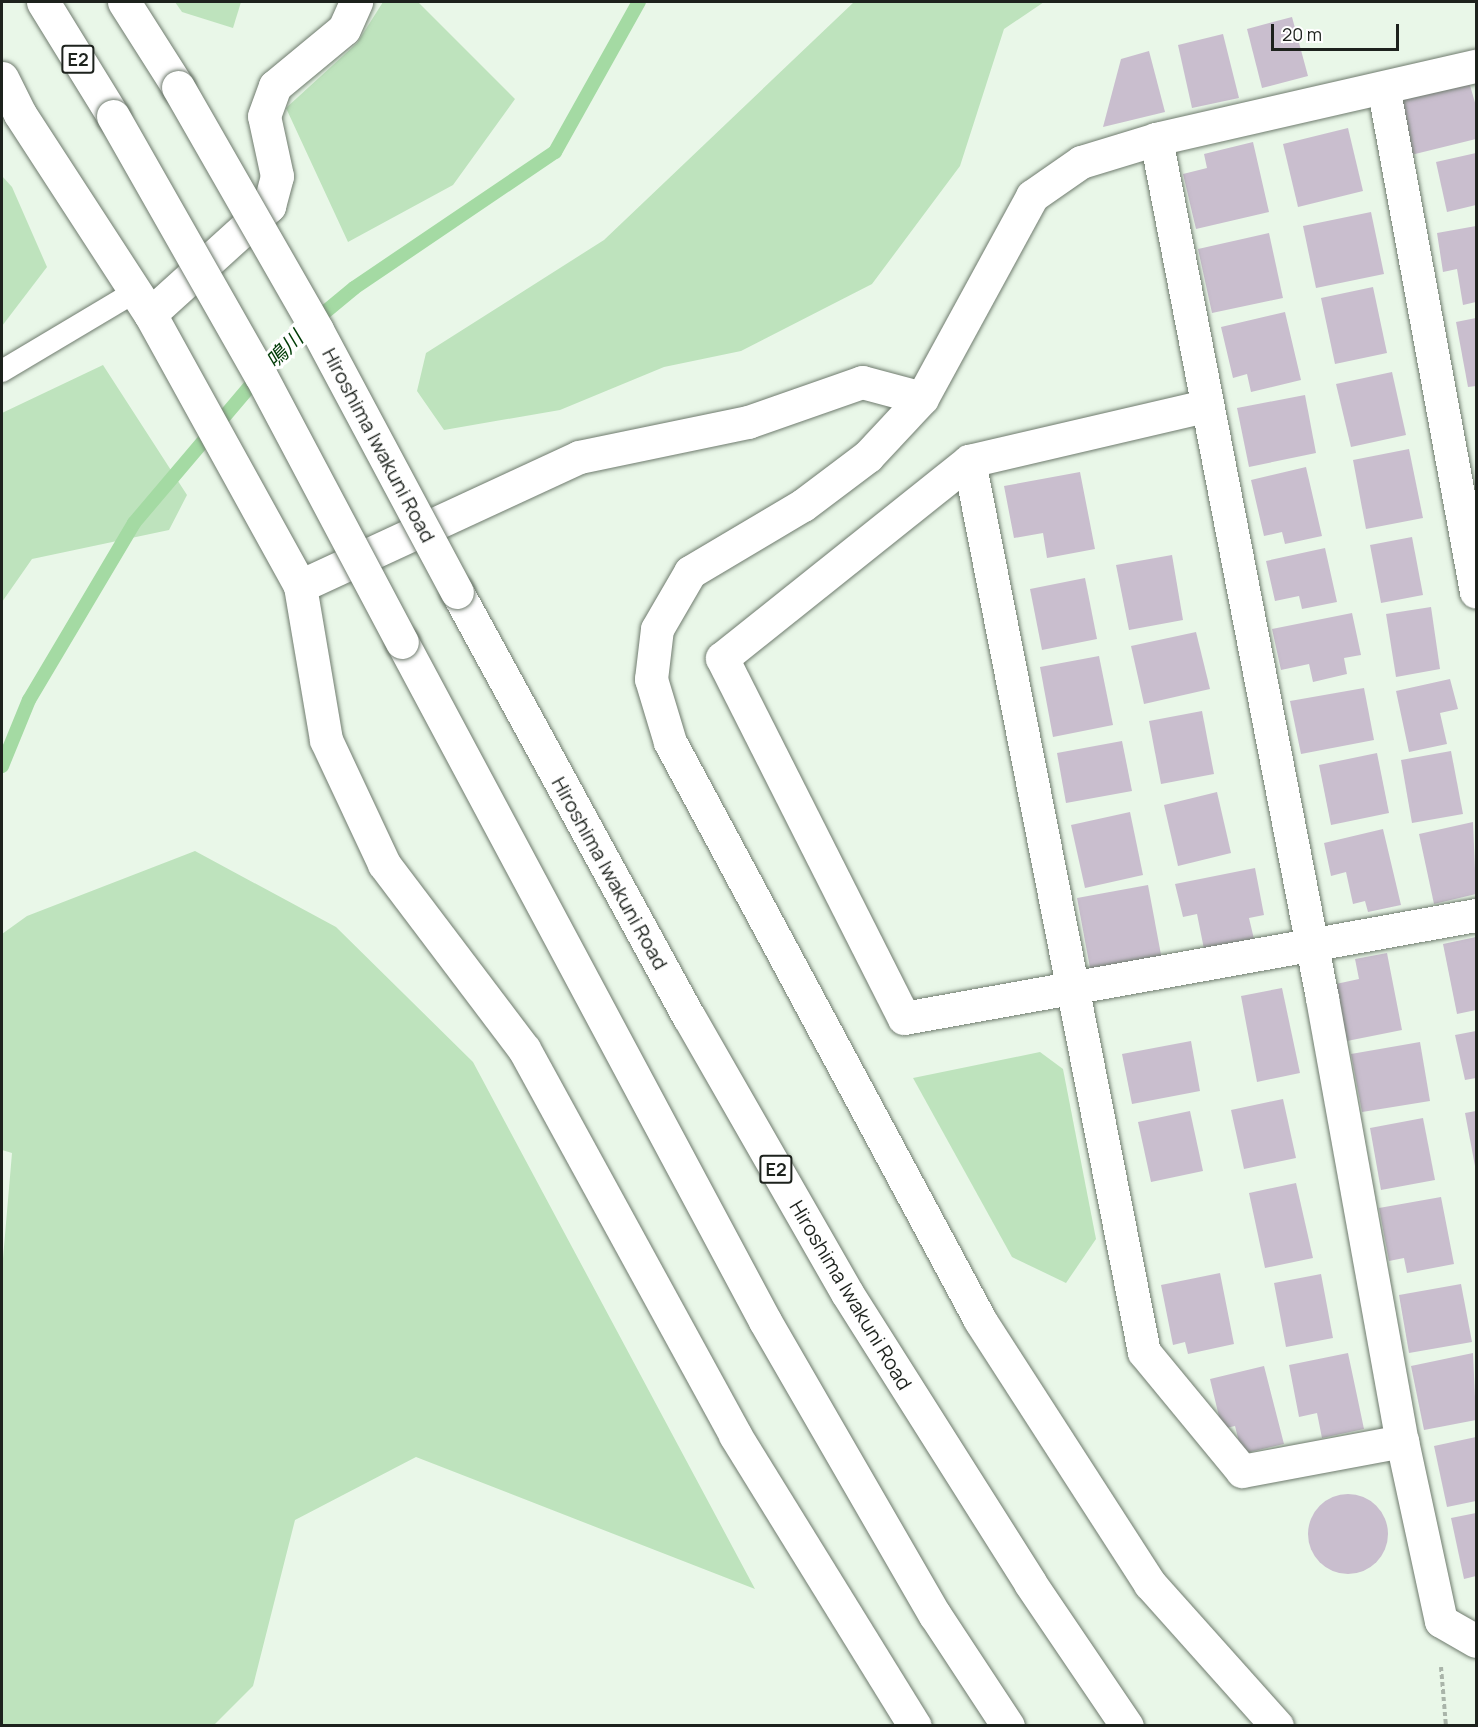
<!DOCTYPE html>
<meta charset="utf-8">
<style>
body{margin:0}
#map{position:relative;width:1478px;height:1727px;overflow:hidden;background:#e9f7e8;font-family:Manrope,"Noto Sans JP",sans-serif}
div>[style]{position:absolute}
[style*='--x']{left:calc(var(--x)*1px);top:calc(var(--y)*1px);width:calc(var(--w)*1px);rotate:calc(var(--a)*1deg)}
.green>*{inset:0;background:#bee3bd}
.stream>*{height:14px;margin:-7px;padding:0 7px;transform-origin:7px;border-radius:7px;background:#a4daa3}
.building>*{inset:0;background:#c9bece}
.round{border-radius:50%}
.path>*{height:4px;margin-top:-2px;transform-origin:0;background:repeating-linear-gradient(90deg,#a9b4a9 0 4.5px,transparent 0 7.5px)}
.roads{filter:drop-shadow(0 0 2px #6f7b6e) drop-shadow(0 0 2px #6f7b6e)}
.lane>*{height:22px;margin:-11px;padding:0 11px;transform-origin:11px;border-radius:11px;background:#fff}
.street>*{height:33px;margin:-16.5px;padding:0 16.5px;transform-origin:16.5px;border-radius:16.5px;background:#fff}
.highway>*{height:33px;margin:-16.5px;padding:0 16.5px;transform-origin:16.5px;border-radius:16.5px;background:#fff}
.bridges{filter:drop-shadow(0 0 2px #6f7b6e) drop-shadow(0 0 2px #6f7b6e)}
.highway-bridge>*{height:33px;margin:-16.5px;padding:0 16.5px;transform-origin:16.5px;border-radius:16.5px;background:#fff}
span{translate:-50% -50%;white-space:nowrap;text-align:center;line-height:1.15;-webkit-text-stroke:6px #fff;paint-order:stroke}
.shield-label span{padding:2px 4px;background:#fff;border:2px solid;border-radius:4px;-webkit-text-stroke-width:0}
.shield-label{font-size:18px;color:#1d221d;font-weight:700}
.street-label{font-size:20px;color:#1d221d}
.water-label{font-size:21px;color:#003c06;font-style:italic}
.frame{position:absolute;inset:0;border:3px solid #1d221d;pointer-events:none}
.scale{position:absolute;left:1271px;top:24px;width:128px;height:27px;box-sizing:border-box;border:3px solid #1d221d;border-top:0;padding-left:8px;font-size:18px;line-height:21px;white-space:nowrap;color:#1d221d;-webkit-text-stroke:4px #fff;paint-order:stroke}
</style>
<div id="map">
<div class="green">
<div style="clip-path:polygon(175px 2px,241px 2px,233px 28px,182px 12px)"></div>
<div style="clip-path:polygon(383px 2px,418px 2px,515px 99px,453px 185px,348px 242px,286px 108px,357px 43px)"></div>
<div style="clip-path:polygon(854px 2px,1044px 2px,1004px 29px,960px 166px,872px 284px,741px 351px,664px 367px,560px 410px,444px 430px,417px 391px,426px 353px,604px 240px)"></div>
<div style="clip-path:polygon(2px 176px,12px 187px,47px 267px,2px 326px)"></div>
<div style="clip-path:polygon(103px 365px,187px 495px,169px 530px,32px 559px,2px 602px,2px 413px)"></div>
<div style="clip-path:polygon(195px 851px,336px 927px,473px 1062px,755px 1589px,416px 1457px,295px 1520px,253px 1686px,214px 1725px,2px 1725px,2px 1270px,12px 1153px,2px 1150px,2px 934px,27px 916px)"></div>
<div style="clip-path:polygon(1040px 1052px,1063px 1069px,1096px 1239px,1066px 1283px,1012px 1257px,913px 1078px)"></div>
</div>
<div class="stream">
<div style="--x:2;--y:766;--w:71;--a:-67.8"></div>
<div style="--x:29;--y:700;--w:206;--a:-59.3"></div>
<div style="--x:134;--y:523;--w:232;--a:-49.7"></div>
<div style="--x:284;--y:346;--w:91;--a:-39.6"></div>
<div style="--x:354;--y:288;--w:243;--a:-34.1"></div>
<div style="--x:555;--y:152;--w:172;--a:-60.8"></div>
</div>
<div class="building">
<div style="clip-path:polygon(1292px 17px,1308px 76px,1262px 88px,1247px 29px)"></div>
<div style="clip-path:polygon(1223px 34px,1239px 98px,1192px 108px,1178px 45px)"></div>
<div style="clip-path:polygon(1149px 51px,1165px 112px,1103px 127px,1121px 59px)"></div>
<div style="clip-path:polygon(1469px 82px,1476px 106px,1476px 139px,1411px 155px,1397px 99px)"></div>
<div style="clip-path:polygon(1348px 128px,1363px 191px,1298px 207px,1283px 144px)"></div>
<div style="clip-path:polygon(1253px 142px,1269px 212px,1196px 229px,1183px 174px,1207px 168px,1204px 154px)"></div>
<div style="clip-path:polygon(1476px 153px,1476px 205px,1447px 212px,1436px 162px)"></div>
<div style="clip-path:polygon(1371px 212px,1384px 274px,1316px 288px,1303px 226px)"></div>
<div style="clip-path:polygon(1476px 226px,1476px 302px,1463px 305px,1457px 269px,1443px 272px,1437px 233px)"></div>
<div style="clip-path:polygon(1269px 233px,1283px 298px,1212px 313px,1198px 249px)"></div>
<div style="clip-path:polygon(1373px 287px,1387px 353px,1335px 364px,1321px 298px)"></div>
<div style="clip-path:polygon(1285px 312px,1301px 380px,1251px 392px,1247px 374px,1233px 378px,1221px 327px)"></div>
<div style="clip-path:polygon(1476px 318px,1476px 386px,1468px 387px,1456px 322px)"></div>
<div style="clip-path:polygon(1392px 372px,1406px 435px,1351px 447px,1336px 384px)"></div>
<div style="clip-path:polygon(1305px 395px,1316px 453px,1249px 467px,1237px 408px)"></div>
<div style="clip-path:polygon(1409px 449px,1423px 518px,1366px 529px,1353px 460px)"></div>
<div style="clip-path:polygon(1306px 467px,1322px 536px,1285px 544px,1282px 532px,1264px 536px,1251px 480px)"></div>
<div style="clip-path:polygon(1080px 472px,1095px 549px,1047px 558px,1043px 533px,1014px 538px,1004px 486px)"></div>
<div style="clip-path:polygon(1412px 537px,1423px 595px,1381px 603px,1370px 545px)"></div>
<div style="clip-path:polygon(1325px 548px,1337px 602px,1302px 609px,1299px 596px,1275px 601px,1266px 561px)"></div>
<div style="clip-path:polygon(1172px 555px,1183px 620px,1129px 630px,1116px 565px)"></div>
<div style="clip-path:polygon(1085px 578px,1097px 639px,1042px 650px,1030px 589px)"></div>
<div style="clip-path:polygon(1431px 607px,1440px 669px,1396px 677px,1386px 614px)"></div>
<div style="clip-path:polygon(1352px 613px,1361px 655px,1344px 658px,1347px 674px,1313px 682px,1309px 664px,1281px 670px,1272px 629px)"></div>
<div style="clip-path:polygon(1196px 632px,1210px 689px,1144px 704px,1131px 646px)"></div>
<div style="clip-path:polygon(1099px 656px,1113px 725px,1053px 737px,1040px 667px)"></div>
<div style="clip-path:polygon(1450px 679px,1458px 709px,1440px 713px,1447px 744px,1409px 752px,1396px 691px)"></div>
<div style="clip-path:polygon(1364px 688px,1374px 740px,1301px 754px,1290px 701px)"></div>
<div style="clip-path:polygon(1202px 711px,1214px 774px,1161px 784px,1149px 721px)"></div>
<div style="clip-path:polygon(1122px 741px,1132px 791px,1066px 803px,1057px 753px)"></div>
<div style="clip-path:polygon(1451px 751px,1463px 814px,1412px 823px,1401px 760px)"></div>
<div style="clip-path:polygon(1377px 753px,1389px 813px,1331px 825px,1319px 765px)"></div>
<div style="clip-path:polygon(1217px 792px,1231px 853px,1178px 866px,1164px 805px)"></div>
<div style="clip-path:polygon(1130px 812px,1143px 875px,1085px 888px,1071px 825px)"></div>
<div style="clip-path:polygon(1473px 822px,1476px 894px,1434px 904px,1419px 834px)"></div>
<div style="clip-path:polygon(1383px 829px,1401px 905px,1368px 912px,1365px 901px,1353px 904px,1346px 872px,1331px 876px,1324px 843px)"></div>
<div style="clip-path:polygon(1255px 868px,1264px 915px,1249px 918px,1254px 939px,1204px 949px,1197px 914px,1183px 917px,1175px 884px)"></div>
<div style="clip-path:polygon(1148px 885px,1162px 960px,1091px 973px,1077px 898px)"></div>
<div style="clip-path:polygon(1476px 937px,1476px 1010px,1457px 1014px,1443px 944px)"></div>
<div style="clip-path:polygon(1387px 953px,1402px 1030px,1347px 1041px,1336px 984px,1359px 979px,1355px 959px)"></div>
<div style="clip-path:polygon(1282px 988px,1300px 1073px,1257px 1082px,1241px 996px)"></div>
<div style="clip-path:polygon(1476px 1031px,1476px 1078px,1465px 1080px,1455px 1035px)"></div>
<div style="clip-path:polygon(1191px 1041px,1200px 1091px,1132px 1104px,1122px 1054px)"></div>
<div style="clip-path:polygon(1420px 1042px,1430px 1101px,1362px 1112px,1351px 1054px)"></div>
<div style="clip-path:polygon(1283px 1099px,1296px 1158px,1244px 1169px,1231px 1110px)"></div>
<div style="clip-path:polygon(1190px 1111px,1203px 1171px,1151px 1182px,1138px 1122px)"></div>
<div style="clip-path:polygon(1476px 1111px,1476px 1166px,1475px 1166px,1465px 1113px)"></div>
<div style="clip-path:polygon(1423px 1118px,1435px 1180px,1381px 1190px,1370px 1128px)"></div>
<div style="clip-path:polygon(1296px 1183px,1313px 1258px,1265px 1268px,1249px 1193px)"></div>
<div style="clip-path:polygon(1441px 1197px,1454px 1264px,1407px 1273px,1404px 1258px,1389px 1261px,1379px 1208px)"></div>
<div style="clip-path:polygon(1220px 1273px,1234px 1344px,1188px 1354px,1185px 1342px,1173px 1345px,1161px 1285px)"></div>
<div style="clip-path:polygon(1321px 1274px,1333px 1338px,1286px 1347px,1274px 1283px)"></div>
<div style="clip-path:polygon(1461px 1284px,1472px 1342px,1409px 1353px,1399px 1295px)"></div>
<div style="clip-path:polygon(1348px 1353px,1364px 1429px,1322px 1438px,1317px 1413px,1299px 1417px,1289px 1365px)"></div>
<div style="clip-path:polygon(1473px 1353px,1476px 1420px,1424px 1430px,1411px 1366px)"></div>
<div style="clip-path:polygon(1264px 1366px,1284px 1444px,1242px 1454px,1235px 1426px,1222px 1429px,1210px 1379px)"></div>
<div style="clip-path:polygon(1476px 1437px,1476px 1501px,1447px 1507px,1434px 1446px)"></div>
<div class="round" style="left:1308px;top:1494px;width:80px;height:80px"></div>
<div style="clip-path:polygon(1476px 1513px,1476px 1576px,1464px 1579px,1451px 1518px)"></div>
</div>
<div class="path">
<div style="--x:1441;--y:1667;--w:59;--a:85.2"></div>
</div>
<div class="roads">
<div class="lane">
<div style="--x:2;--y:371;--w:156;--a:-30.8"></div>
</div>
<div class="street">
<div style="--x:2;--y:78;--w:40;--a:63.4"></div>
<div style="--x:20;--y:114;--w:239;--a:57"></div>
<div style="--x:150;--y:314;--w:311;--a:61.1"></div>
<div style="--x:300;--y:586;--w:156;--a:80.4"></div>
<div style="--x:326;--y:740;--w:137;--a:64.9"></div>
<div style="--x:384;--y:864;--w:232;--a:52.9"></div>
<div style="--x:524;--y:1049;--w:440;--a:61.3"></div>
<div style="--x:735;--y:1435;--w:342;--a:58.3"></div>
<div style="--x:1384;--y:91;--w:509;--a:79.59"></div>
<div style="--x:1156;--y:139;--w:875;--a:79.06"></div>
<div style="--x:1322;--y:998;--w:450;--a:79.8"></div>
<div style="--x:1402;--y:1441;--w:184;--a:77.8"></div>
<div style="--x:1441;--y:1621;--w:40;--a:29.7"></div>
<div style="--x:150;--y:314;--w:161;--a:-42.2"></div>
<div style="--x:269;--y:206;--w:31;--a:-75"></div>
<div style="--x:277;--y:176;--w:61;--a:-102.2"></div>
<div style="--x:264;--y:116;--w:32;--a:-70"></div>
<div style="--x:275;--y:86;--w:89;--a:-39.6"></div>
<div style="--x:344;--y:29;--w:30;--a:-66"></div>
<div style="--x:1205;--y:406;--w:242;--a:166.9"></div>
<div style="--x:969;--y:461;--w:316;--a:141.4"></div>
<div style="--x:722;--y:658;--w:403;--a:63.2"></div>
<div style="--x:904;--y:1018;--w:581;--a:-10.21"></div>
<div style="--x:969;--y:461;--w:908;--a:78.89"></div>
<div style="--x:1144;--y:1352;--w:154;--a:50.5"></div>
<div style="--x:1242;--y:1471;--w:163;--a:-10.6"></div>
<div style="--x:300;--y:586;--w:307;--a:-24.8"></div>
<div style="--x:579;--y:457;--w:173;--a:-11.7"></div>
<div style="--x:748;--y:422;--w:121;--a:-19.3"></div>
<div style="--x:862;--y:382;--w:62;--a:14.9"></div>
<div style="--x:1277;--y:1726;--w:191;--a:-131.8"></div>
<div style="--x:1150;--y:1584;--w:314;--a:-122.8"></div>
<div style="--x:980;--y:1320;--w:656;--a:-118.21"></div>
<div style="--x:670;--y:742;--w:66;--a:-106.8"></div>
<div style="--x:651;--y:679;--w:50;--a:-83.2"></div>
<div style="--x:657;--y:629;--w:66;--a:-59.9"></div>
<div style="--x:690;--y:572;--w:131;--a:-30.7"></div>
<div style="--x:803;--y:505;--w:81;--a:-37"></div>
<div style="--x:868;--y:456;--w:79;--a:-47"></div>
<div style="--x:922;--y:398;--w:230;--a:-61.4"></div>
<div style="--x:1032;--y:196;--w:60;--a:-34.8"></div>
<div style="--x:1081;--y:162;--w:78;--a:-17"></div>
<div style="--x:1156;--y:139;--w:328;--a:-12.9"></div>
</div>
<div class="highway">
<div style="--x:43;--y:2;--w:134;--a:58.4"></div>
<div style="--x:124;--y:2;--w:101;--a:57.6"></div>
<div style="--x:457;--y:592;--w:484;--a:61.4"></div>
<div style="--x:689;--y:1017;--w:318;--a:60.2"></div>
<div style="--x:847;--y:1293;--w:343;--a:57.7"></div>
<div style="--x:1030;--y:1583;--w:173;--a:55.9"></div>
<div style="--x:402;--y:642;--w:770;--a:61.87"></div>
<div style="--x:765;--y:1321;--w:340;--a:60"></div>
<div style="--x:935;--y:1615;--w:133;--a:56.7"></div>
</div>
</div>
<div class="bridges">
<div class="highway-bridge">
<div style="--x:178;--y:87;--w:280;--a:60.2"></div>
<div style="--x:317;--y:330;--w:297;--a:61.9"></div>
<div style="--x:113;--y:116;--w:299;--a:60.4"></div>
<div style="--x:261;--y:376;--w:301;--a:62.1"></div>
</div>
</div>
<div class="shield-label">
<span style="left:78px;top:59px">E2</span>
<span style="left:776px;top:1169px">E2</span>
</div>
<div class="street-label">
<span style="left:379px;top:445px;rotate:62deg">Hiroshima Iwakuni Road</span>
<span style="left:610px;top:873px;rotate:61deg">Hiroshima Iwakuni Road</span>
<span style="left:851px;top:1295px;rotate:59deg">Hiroshima Iwakuni Road</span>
</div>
<div class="water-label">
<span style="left:284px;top:349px;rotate:-45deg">鳴川</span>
</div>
<div class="frame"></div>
<div class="scale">20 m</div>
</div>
